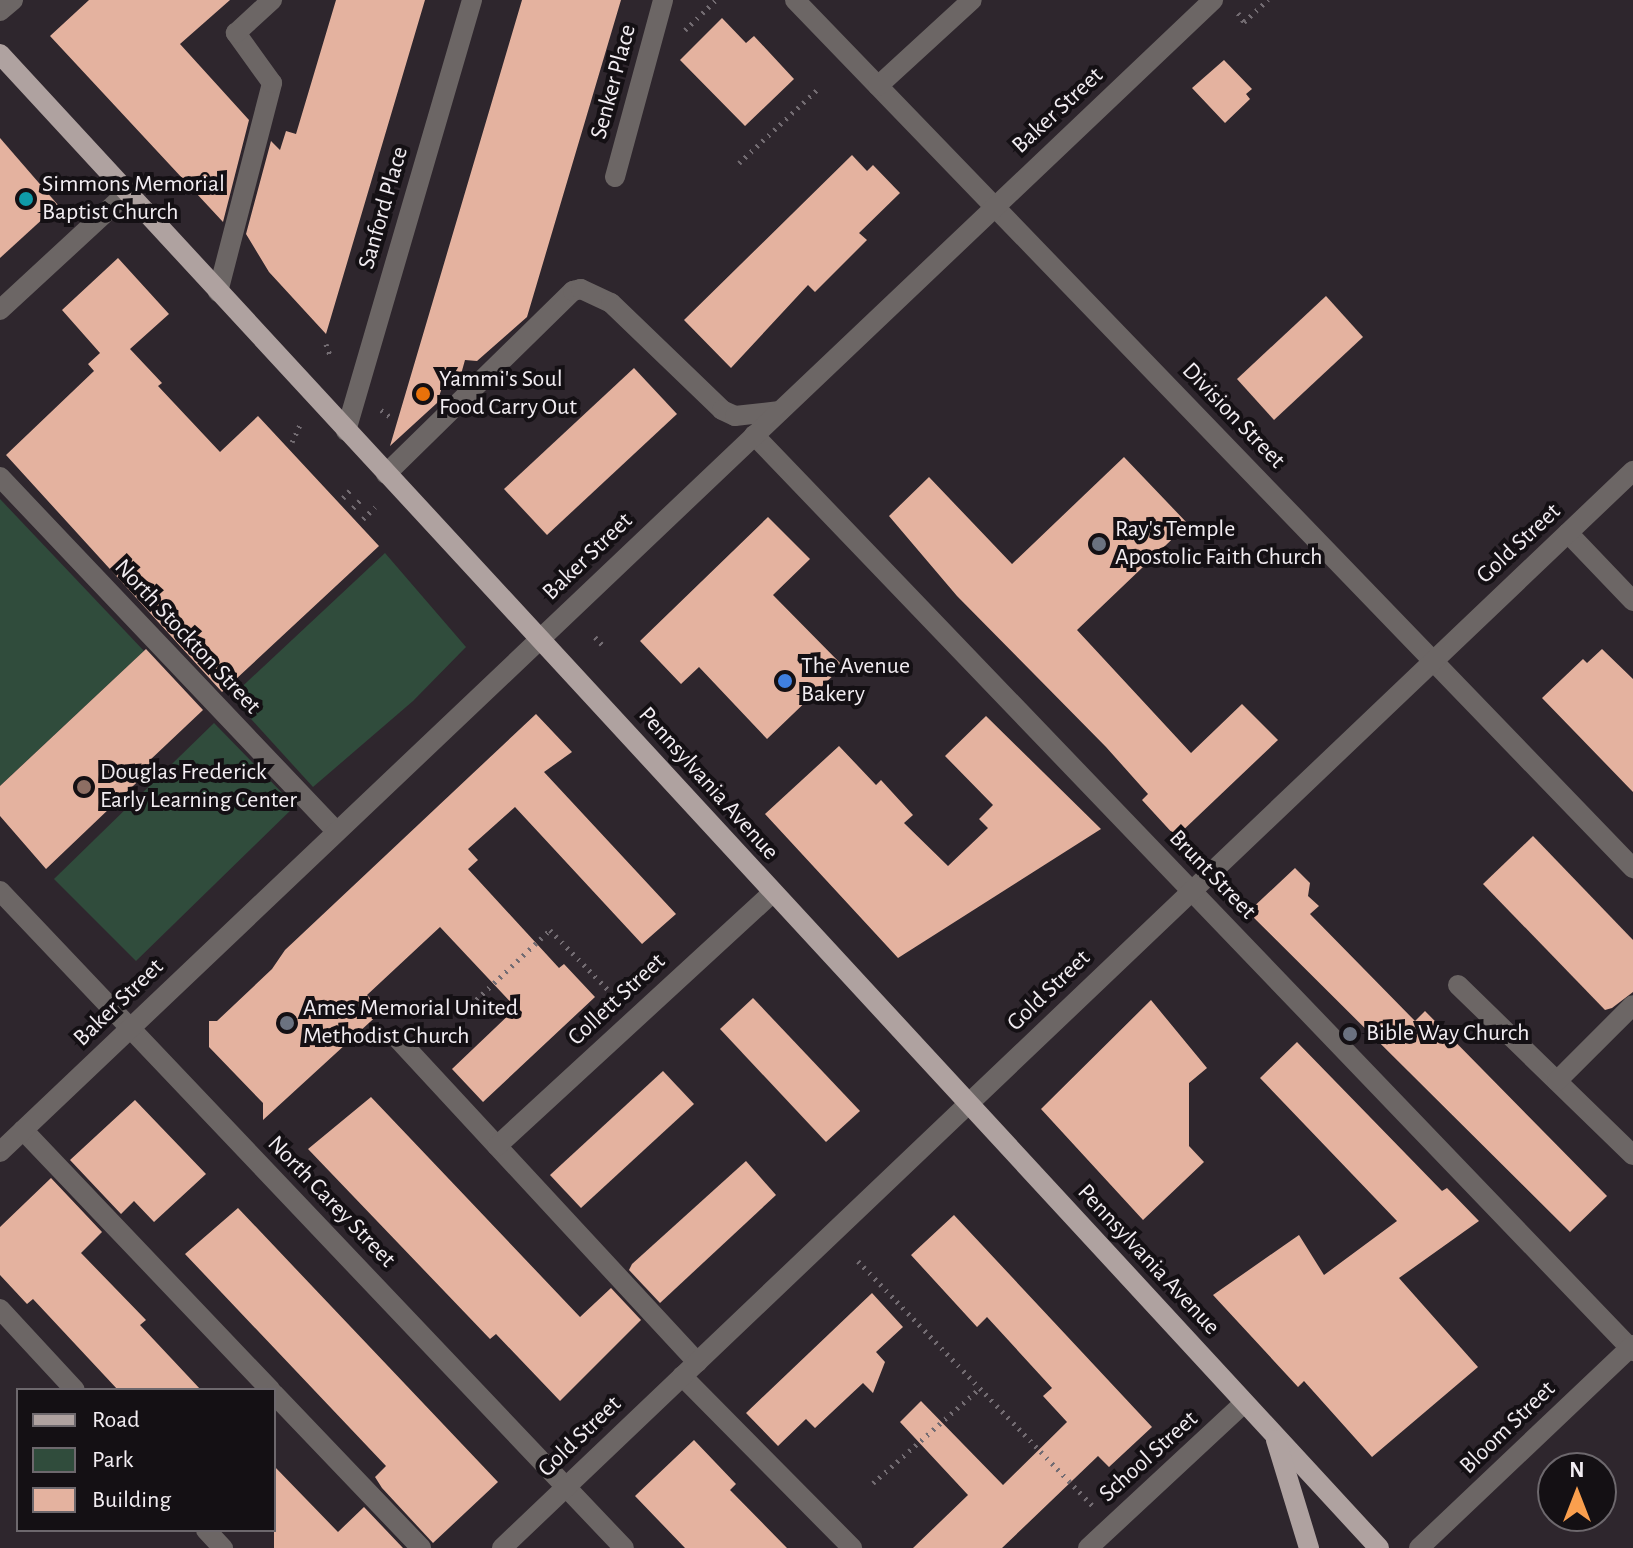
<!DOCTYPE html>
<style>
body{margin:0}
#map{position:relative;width:1633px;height:1548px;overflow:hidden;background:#2e262d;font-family:"Alegreya Sans",sans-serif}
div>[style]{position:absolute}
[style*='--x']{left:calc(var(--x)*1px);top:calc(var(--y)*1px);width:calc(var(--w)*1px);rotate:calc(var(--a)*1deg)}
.green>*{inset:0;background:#304c3c}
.building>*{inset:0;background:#e4b29f}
.path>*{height:5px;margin-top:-2.5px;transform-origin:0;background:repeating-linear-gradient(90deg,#736c72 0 2px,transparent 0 8px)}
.minor>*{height:20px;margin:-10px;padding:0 10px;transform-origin:10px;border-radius:10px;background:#6c6665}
.major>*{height:20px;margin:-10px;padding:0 10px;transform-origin:10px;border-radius:10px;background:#afa2a0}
.dots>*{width:22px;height:22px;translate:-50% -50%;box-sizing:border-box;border:4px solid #141014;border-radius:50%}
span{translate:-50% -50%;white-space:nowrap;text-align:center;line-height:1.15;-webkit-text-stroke:8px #141014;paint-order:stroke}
.street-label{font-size:24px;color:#f2edf2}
.poi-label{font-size:24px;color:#f2edf2}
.left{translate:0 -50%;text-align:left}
.legend{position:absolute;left:16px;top:1388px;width:260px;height:144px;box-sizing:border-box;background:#141014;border:2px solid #6d686d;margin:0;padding:10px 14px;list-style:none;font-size:24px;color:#f2edf2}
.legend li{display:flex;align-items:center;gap:16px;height:40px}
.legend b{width:40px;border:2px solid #6d686d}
.north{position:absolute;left:1537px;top:1452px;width:80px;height:80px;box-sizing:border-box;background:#141014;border:2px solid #6d686d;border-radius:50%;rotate:0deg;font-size:22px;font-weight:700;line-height:32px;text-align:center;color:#f2edf2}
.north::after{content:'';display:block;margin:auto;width:28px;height:36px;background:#fa9f4e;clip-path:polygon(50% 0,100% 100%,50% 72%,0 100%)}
</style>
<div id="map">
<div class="green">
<div style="clip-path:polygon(0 499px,144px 651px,0 786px)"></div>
<div style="clip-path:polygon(385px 553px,466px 647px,413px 701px,313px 787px,231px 697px)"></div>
<div style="clip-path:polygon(214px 723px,295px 806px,136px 961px,54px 879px)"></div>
</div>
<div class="building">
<div style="clip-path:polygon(89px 0,230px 0,180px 44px,249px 120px,223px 222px,50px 36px)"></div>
<div style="clip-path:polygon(336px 0,425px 0,326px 334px,269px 272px,246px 234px,271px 141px,280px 150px,286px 131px,296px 134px)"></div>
<div style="clip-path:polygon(522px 0,621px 0,527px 317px,477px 361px,465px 360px,458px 385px,444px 381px,437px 403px,390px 446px)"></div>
<div style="clip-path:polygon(722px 18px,746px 43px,754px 36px,794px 79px,745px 126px,680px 60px)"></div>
<div style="clip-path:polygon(1224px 60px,1252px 89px,1246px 94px,1250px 99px,1225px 123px,1192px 88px)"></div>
<div style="clip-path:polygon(0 138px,58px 205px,0 258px)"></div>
<div style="clip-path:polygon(852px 155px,867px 171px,873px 165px,900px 193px,859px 233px,867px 240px,815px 292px,808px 285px,731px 368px,684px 320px)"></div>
<div style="clip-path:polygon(118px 258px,169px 314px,130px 349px,162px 383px,158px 386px,220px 452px,258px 416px,379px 546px,222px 692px,6px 455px,94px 371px,88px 364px,100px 353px,62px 310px)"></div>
<div style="clip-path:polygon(1326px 296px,1363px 337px,1274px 420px,1237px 379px)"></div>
<div style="clip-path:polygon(634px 368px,677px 414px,547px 535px,504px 489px)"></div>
<div style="clip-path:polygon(1124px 457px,1188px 524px,1077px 630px,1191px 753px,1242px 704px,1278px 740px,1176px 837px,1142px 800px,1148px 794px,1106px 747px,957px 596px,889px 516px,929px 477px,1012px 564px)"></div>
<div style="clip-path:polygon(768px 517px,810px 559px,773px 595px,843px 666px,767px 739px,699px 667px,681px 684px,640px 641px)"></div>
<div style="clip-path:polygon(146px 649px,203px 710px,149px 761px,154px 766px,46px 869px,0 816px,0 786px)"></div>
<div style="clip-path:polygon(1602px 649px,1633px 679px,1633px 792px,1542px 698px,1583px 659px,1587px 663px)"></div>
<div style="clip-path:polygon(536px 714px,572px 752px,544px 772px,676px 914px,642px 944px,515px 807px,468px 849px,478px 860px,468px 869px,559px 968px,564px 964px,595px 997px,483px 1102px,452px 1069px,516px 1008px,440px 927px,367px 995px,382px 1011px,263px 1120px,263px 1103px,209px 1047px,209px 1021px,217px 1021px,272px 969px,285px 950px)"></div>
<div style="clip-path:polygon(986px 716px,1101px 829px,898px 958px,765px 814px,839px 746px,876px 785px,881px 780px,913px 815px,904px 823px,948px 866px,988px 828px,979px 819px,993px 805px,945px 756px)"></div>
<div style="clip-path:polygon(1533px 836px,1633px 940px,1633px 992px,1612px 1008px,1605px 1010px,1483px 884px)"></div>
<div style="clip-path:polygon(1295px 868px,1310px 883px,1308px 896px,1319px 906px,1310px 914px,1415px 1021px,1425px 1011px,1607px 1196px,1570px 1232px,1248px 912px)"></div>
<div style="clip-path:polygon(753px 998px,860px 1111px,826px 1142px,720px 1029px)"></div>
<div style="clip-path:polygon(1151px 1000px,1207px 1068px,1189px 1083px,1189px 1146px,1204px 1162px,1143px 1220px,1041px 1109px)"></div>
<div style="clip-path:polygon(1297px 1042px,1442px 1191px,1447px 1188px,1479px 1221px,1399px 1278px,1478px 1367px,1372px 1457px,1304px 1381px,1298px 1387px,1213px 1295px,1299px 1235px,1324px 1275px,1397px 1221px,1260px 1078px)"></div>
<div style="clip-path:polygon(663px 1071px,694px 1104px,581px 1208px,550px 1175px)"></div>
<div style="clip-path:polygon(371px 1097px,580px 1317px,611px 1288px,641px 1320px,560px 1401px,496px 1334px,490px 1339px,308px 1149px)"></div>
<div style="clip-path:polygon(135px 1100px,206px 1174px,154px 1222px,134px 1201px,121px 1214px,70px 1160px)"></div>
<div style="clip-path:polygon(746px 1161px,776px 1195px,660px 1303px,629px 1270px,632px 1264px)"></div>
<div style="clip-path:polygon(51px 1178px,102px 1232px,81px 1253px,146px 1320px,140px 1325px,201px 1390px,118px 1390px,33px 1299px,27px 1304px,0 1275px,0 1227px)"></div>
<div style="clip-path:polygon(238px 1208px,498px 1482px,433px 1543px,382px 1488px,375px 1477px,386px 1466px,185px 1254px)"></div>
<div style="clip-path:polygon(954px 1215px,1152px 1427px,1109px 1467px,1098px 1456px,1002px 1548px,913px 1548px,968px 1495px,900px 1422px,921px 1401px,1003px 1485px,1067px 1422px,1043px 1396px,1052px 1388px,987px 1317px,977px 1327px,911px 1255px)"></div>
<div style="clip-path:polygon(872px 1293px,903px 1327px,876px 1352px,885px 1362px,873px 1393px,863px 1383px,815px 1428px,806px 1419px,778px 1446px,746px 1413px)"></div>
<div style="clip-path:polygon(694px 1440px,736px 1484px,730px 1490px,787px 1548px,685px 1548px,635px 1496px)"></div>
<div style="clip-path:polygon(274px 1466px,338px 1532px,364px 1507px,403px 1548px,274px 1548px)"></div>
</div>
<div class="path">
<div style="--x:1238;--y:13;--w:11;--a:56"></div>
<div style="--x:1244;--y:22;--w:33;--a:-43"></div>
<div style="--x:685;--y:30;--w:43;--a:-44.1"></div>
<div style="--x:739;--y:163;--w:110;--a:-43.2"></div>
<div style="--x:326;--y:344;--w:12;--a:70"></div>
<div style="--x:381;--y:410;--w:14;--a:36"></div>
<div style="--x:292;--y:442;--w:19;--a:-65"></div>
<div style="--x:343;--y:498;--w:15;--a:-48"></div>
<div style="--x:353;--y:508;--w:15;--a:-48"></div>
<div style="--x:363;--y:519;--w:17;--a:-45"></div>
<div style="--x:595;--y:637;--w:16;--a:47"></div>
<div style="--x:459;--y:1016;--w:125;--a:-43.4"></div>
<div style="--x:550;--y:930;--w:99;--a:45.8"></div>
<div style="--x:858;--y:1261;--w:339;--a:46.2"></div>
<div style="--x:873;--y:1483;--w:143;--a:-41.6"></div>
</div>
<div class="minor">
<div style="--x:795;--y:0;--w:1207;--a:46.01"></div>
<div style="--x:0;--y:11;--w:17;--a:-40"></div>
<div style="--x:878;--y:86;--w:127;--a:-42.5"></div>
<div style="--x:615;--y:177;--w:183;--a:-74.8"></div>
<div style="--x:218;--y:292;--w:216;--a:-75.5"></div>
<div style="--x:272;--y:83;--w:62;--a:-125.8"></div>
<div style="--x:236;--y:33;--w:49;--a:-42.5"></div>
<div style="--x:0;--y:310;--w:173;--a:-42.7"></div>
<div style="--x:346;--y:431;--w:449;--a:-73.7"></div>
<div style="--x:754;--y:435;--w:1270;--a:46.18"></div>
<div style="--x:386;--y:474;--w:262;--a:-44.4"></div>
<div style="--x:573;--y:291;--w:8;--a:-14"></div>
<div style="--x:581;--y:289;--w:33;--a:25"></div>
<div style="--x:611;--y:303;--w:154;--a:43.9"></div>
<div style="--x:722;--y:410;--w:14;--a:25"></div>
<div style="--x:735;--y:416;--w:45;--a:-6.3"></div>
<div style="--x:0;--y:477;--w:489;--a:46.5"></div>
<div style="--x:1568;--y:533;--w:94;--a:46.3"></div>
<div style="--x:0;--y:891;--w:906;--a:46.48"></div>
<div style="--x:1458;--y:985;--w:244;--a:44.2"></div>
<div style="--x:397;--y:1038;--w:442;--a:47.2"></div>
<div style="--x:1557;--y:1081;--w:107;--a:-45"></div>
<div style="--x:23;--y:1130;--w:359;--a:46.4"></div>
<div style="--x:497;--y:1146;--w:374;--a:-42.6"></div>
<div style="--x:0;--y:1152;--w:1673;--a:-43.52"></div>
<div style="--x:0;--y:1309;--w:110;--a:47.2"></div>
<div style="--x:682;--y:1376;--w:242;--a:45.3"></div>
<div style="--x:274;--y:1394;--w:213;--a:46.3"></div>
<div style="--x:206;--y:1530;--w:25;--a:47"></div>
<div style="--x:502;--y:1548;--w:1562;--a:-43.6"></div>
<div style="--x:1088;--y:1548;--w:213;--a:-42.9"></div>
<div style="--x:1419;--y:1548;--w:295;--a:-43.5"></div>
</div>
<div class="major">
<div style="--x:0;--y:54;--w:2033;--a:47.29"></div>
<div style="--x:1276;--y:1440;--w:113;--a:73"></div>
</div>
<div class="dots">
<div style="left:26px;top:199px;background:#0f9aa8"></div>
<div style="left:423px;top:394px;background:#e8710a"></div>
<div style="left:1099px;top:544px;background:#6b7280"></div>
<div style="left:785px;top:681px;background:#3f7fe0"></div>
<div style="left:84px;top:787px;background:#8d6e63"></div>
<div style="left:287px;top:1023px;background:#6b7280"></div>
<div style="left:1350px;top:1034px;background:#6b7280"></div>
</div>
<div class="street-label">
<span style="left:614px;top:82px;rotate:-75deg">Senker Place</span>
<span style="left:1058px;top:111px;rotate:-43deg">Baker Street</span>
<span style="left:384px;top:208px;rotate:-74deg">Sanford Place</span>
<span style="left:1233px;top:416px;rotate:46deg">Division Street</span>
<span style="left:1519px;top:544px;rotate:-43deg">Gold Street</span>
<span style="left:588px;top:557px;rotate:-44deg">Baker Street</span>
<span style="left:187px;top:637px;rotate:47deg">North Stockton Street</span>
<span style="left:708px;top:784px;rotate:48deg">Pennsylvania Avenue</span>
<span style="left:1212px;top:875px;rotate:46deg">Brunt Street</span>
<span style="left:1049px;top:991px;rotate:-44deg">Gold Street</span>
<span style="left:617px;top:1000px;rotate:-43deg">Collett Street</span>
<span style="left:119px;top:1003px;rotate:-44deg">Baker Street</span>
<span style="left:331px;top:1202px;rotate:46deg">North Carey Street</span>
<span style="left:1148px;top:1260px;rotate:47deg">Pennsylvania Avenue</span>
<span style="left:1508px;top:1428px;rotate:-44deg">Bloom Street</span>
<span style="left:580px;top:1437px;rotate:-44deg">Gold Street</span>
<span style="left:1149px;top:1457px;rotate:-42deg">School Street</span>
</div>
<div class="poi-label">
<span class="left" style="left:42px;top:199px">Simmons Memorial<br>Baptist Church</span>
<span class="left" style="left:439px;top:394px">Yammi's Soul<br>Food Carry Out</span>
<span class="left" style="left:1115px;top:544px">Ray's Temple<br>Apostolic Faith Church</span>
<span class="left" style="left:801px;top:681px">The Avenue<br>Bakery</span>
<span class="left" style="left:100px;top:787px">Douglas Frederick<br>Early Learning Center</span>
<span class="left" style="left:303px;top:1023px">Ames Memorial United<br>Methodist Church</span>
<span class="left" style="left:1366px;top:1034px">Bible Way Church</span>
</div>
<ul class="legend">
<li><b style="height:10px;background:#afa2a0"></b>Road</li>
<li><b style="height:22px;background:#304c3c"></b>Park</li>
<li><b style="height:22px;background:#e4b29f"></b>Building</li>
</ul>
<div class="north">N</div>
</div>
